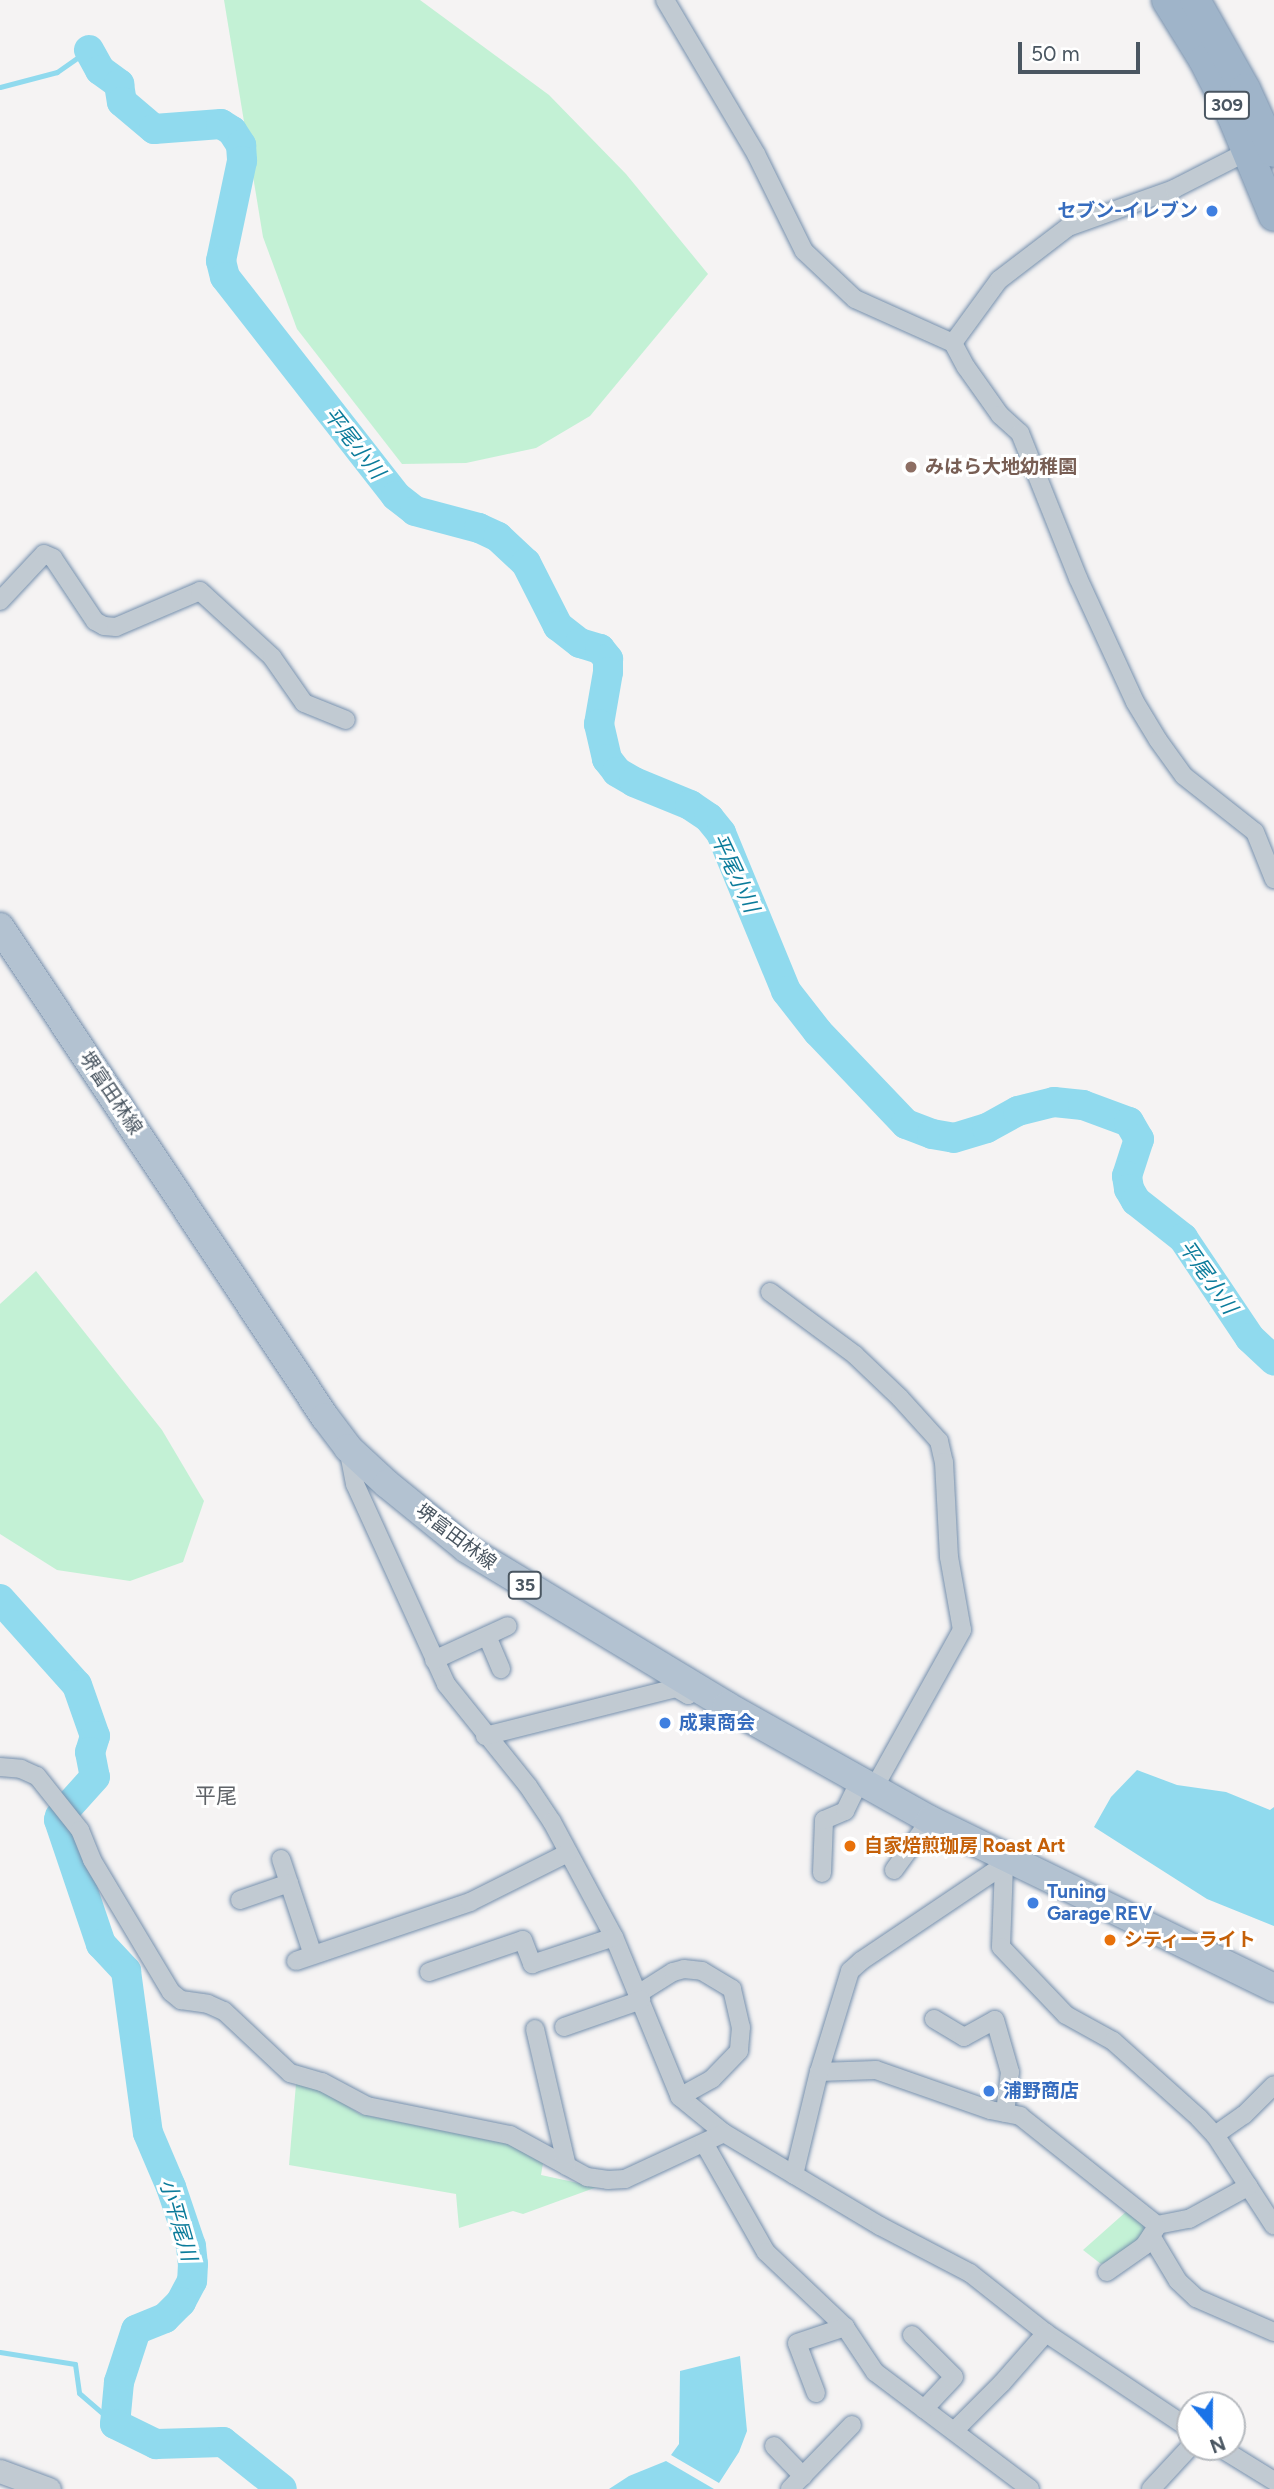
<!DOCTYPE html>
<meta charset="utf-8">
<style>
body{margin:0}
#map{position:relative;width:1274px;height:2489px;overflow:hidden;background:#f5f3f3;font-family:Figtree,"Noto Sans JP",sans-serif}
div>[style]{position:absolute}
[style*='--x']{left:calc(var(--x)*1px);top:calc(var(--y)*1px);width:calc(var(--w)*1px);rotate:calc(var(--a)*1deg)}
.green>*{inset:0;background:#c3f1d5}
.water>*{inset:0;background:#90daee}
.stream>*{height:5px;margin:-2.5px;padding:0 2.5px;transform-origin:2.5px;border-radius:2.5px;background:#90daee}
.river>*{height:30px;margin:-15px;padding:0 15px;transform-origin:15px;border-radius:15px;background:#90daee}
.roads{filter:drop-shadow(0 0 2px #7690ad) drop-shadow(0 0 2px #7690ad)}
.minor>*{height:18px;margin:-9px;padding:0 9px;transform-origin:9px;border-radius:9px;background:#c1cad2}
.tertiary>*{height:23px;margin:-11.5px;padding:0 11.5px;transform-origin:11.5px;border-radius:11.5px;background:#c1cad2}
.primary>*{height:28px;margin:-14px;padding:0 14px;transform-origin:14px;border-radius:14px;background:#b3c2d1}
.trunk>*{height:30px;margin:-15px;padding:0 15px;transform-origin:15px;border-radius:15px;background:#9fb4c9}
.dots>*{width:19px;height:19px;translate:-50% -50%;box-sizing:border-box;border:4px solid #fff;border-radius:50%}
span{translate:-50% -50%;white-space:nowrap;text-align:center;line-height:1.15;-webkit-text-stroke:6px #fff;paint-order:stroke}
.shield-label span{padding:2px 5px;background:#fff;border:2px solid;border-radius:5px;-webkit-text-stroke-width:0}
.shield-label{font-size:18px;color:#4a5661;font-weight:700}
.shop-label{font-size:19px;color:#366cbe;font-weight:700}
.right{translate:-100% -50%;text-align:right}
.left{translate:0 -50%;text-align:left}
.education-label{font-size:19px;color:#785e54;font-weight:700}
.street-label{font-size:19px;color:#4a5661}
.food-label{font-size:19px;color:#c56008;font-weight:700}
.water-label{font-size:21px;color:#0c7c9b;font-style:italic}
.neighbourhood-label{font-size:21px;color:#5f6368}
.north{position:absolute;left:1176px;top:2391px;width:70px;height:70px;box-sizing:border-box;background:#fff;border:2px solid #b7bbc0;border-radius:50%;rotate:160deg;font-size:19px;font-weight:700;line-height:28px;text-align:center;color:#4a5661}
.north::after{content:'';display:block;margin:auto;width:24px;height:32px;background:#1a73e8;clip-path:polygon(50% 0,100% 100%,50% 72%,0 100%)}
.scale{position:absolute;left:1018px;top:42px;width:122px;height:32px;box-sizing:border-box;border:4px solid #4a5661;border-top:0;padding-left:9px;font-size:21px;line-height:24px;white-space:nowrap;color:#4a5661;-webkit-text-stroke:5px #fff;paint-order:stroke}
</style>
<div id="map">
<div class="green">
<div style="clip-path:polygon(224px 0,420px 0,549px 95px,626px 174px,708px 274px,590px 416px,536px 448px,466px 463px,402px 464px,297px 329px,263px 237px)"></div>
<div style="clip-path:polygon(36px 1271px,162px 1430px,204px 1501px,183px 1562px,130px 1581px,57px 1570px,0 1534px,0 1304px)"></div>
<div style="clip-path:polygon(296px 2084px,324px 2091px,360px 2114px,508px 2144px,543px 2163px,541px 2175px,597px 2187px,523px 2214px,513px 2211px,459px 2228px,456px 2194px,289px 2165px)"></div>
<div style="clip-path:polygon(1128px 2210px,1143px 2223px,1145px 2233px,1120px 2256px,1101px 2264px,1083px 2250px)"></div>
</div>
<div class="water">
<div style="clip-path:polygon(1137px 1770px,1177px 1785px,1226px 1792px,1270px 1810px,1274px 1807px,1274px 1926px,1207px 1899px,1094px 1827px,1111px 1797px)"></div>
<div style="clip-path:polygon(740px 2356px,747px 2431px,739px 2452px,719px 2483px,671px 2455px,679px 2444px,680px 2371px)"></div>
<div style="clip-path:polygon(666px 2461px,714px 2489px,609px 2489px,629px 2476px)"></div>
</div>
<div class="stream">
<div style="--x:0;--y:87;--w:59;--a:-14.7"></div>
<div style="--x:57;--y:72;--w:39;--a:-35"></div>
<div style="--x:0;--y:2352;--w:76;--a:9.1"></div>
<div style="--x:75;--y:2364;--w:29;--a:82"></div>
<div style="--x:79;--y:2393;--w:48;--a:40.7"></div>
</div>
<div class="river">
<div style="--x:89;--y:50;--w:23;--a:61"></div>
<div style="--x:100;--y:70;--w:24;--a:36"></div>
<div style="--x:119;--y:84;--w:18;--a:81"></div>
<div style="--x:122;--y:102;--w:42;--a:40.2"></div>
<div style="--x:154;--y:129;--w:67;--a:-4.3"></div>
<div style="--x:221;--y:124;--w:13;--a:32"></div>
<div style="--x:232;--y:131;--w:17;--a:57"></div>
<div style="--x:241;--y:145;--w:16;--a:86"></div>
<div style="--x:242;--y:161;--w:102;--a:101.9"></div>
<div style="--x:221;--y:261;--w:16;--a:76"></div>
<div style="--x:225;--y:277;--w:278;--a:52"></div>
<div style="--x:396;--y:496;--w:24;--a:38"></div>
<div style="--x:415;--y:511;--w:66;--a:14.9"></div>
<div style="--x:479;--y:528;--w:21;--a:25"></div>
<div style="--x:498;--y:537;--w:38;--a:43"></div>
<div style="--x:526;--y:563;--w:71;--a:63.1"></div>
<div style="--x:558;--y:626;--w:28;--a:38"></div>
<div style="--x:580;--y:643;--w:21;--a:17"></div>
<div style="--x:600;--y:649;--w:13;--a:51"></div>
<div style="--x:608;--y:659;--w:13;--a:90"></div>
<div style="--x:608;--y:672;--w:53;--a:99.8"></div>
<div style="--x:599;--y:724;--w:36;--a:77"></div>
<div style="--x:607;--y:759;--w:16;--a:52"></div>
<div style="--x:617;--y:772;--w:20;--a:30"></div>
<div style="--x:634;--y:782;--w:61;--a:22.3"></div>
<div style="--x:690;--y:805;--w:23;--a:34"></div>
<div style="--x:709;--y:818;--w:19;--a:51"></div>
<div style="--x:721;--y:833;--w:171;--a:67.6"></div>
<div style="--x:786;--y:991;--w:52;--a:52"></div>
<div style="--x:818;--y:1032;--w:127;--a:46.3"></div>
<div style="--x:906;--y:1124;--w:28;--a:21"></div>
<div style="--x:932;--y:1134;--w:22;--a:10"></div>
<div style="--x:954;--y:1138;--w:34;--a:-17"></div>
<div style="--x:987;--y:1128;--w:35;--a:-29"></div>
<div style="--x:1018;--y:1111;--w:37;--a:-14"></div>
<div style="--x:1054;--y:1102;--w:29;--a:6"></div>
<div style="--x:1083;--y:1105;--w:49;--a:20.3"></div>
<div style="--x:1129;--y:1122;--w:20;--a:60"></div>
<div style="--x:1139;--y:1139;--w:39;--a:108"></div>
<div style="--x:1127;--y:1176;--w:13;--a:81"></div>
<div style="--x:1129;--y:1189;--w:14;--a:60"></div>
<div style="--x:1136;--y:1201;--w:60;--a:38.2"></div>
<div style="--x:1183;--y:1238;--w:120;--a:56.2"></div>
<div style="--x:1250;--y:1338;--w:33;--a:43"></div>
<div style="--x:0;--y:1599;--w:115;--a:48.2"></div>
<div style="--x:77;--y:1685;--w:54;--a:70.6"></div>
<div style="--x:95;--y:1736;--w:17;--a:107"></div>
<div style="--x:90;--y:1752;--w:25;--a:79"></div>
<div style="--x:95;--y:1777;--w:40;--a:132"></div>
<div style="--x:60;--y:1816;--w:4;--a:104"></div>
<div style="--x:59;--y:1820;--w:131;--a:71.3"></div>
<div style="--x:101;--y:1944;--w:37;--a:47"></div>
<div style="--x:126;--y:1971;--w:163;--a:82.3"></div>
<div style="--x:148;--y:2133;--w:59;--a:66.9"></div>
<div style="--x:171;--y:2187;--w:62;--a:71.3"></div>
<div style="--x:191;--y:2246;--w:18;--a:84"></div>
<div style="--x:193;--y:2264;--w:17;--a:93"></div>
<div style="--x:192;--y:2281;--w:24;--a:118"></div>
<div style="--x:181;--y:2302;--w:23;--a:135"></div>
<div style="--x:165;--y:2318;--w:31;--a:158"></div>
<div style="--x:136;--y:2330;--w:55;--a:108.1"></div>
<div style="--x:119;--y:2382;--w:42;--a:95.4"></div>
<div style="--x:115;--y:2424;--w:46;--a:26"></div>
<div style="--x:156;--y:2444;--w:67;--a:-1.7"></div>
<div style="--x:223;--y:2442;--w:75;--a:38.5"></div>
</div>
<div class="roads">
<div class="minor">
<div style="--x:665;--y:0;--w:179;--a:59.4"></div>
<div style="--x:756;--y:154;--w:108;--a:63.7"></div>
<div style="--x:804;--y:251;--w:70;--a:43.3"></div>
<div style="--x:855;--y:299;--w:107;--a:24.2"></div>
<div style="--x:953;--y:343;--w:27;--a:62"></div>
<div style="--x:966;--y:367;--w:59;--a:54.7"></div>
<div style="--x:1000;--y:415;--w:27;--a:42"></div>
<div style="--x:1020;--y:433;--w:156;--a:68.2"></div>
<div style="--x:1078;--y:578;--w:136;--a:65.3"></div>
<div style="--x:1135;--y:702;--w:44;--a:58.8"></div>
<div style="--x:1158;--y:740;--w:44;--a:54.2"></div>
<div style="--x:1184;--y:776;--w:90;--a:38.3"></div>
<div style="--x:1255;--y:832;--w:51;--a:68"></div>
<div style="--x:953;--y:343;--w:78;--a:-53.9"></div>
<div style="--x:999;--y:280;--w:87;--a:-37.5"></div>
<div style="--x:1068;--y:227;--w:113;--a:-19.7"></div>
<div style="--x:1174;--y:189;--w:90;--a:-27.1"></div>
<div style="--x:0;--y:601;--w:64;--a:-46.9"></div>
<div style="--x:44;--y:554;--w:10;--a:24"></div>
<div style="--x:53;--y:558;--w:76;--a:56.3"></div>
<div style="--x:95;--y:621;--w:10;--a:29"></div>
<div style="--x:104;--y:626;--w:12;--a:5"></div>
<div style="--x:116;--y:627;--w:91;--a:-23.2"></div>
<div style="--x:200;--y:591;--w:98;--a:42.5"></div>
<div style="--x:272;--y:657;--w:56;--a:55.2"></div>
<div style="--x:304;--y:703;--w:45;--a:22"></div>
<div style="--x:770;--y:1292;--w:106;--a:36.5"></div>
<div style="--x:855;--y:1355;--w:62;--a:43.7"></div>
<div style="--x:900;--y:1398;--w:58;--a:47.8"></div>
<div style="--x:939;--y:1441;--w:22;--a:77"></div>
<div style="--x:944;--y:1462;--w:95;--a:87"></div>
<div style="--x:949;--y:1557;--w:74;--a:79.9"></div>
<div style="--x:962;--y:1630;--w:181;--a:119.1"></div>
<div style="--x:348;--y:1448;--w:37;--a:79"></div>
<div style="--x:355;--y:1484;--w:220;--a:65.5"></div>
<div style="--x:446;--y:1684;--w:131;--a:51.2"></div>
<div style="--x:528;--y:1786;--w:43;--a:56.3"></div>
<div style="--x:552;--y:1822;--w:131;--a:61.7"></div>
<div style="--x:614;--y:1937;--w:173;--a:67.6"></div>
<div style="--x:680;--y:2097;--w:57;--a:39.3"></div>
<div style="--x:724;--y:2133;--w:182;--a:30.8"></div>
<div style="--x:880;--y:2226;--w:102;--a:27.6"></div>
<div style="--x:970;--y:2273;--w:97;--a:38.3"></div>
<div style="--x:1046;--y:2333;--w:173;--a:33.7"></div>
<div style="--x:487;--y:1636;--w:36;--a:67"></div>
<div style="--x:434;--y:1660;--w:81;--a:-24.7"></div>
<div style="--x:485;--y:1736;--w:197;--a:-14.1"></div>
<div style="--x:676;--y:1688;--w:14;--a:30"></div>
<div style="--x:688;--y:1695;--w:4;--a:-34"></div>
<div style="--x:0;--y:1767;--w:21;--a:5"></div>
<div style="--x:21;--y:1769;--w:17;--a:24"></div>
<div style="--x:37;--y:1776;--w:69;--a:51.5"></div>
<div style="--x:80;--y:1830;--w:32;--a:68"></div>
<div style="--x:92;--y:1860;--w:154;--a:59.1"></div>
<div style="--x:171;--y:1992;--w:13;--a:39"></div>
<div style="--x:181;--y:2000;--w:27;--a:8"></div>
<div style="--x:208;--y:2004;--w:17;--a:24"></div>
<div style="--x:224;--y:2011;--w:91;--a:43.2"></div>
<div style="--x:290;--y:2073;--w:33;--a:16"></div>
<div style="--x:322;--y:2082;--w:51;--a:28.1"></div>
<div style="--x:367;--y:2106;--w:146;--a:11.5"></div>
<div style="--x:510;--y:2135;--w:88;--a:28.6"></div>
<div style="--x:587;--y:2177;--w:21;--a:8"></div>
<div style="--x:608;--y:2180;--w:17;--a:-3"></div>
<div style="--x:625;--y:2179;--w:109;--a:-24.9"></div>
<div style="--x:1008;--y:1856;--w:10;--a:114"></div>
<div style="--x:1004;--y:1865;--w:82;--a:92.1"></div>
<div style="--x:1001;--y:1947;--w:94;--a:46.3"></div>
<div style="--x:1066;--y:2015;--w:54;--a:29"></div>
<div style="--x:1113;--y:2041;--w:115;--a:41.8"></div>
<div style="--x:1199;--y:2118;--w:23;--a:47"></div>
<div style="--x:1215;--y:2135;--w:108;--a:57"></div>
<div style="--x:281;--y:1859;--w:101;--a:71.6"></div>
<div style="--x:894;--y:1870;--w:62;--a:-54.2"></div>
<div style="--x:822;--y:1873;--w:53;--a:-87.8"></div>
<div style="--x:824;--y:1820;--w:23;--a:-23"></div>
<div style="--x:845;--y:1811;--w:34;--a:-64"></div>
<div style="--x:240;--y:1900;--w:52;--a:-19.1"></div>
<div style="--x:296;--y:1961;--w:184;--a:-18.7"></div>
<div style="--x:470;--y:1902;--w:110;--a:-26.6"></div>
<div style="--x:429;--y:1972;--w:99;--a:-18.8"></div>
<div style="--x:523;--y:1940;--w:26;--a:69"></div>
<div style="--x:532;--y:1964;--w:86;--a:-18.2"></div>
<div style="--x:638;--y:1994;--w:41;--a:-32.2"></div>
<div style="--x:673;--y:1972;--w:11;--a:-15"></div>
<div style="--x:684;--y:1969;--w:18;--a:6"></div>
<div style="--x:702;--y:1971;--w:35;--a:31"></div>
<div style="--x:732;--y:1989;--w:39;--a:77"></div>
<div style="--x:741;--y:2027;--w:24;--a:95"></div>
<div style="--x:739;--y:2051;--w:39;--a:134"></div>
<div style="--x:712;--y:2079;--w:37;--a:151"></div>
<div style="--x:934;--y:2019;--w:35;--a:31"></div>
<div style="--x:964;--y:2037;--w:35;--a:-29"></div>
<div style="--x:995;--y:2020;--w:54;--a:73.9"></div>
<div style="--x:1010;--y:2072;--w:41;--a:97"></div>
<div style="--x:564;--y:2027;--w:82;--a:-19.3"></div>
<div style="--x:535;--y:2029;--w:141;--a:76.9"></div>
<div style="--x:819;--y:2072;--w:57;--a:-2"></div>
<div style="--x:876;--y:2070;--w:121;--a:19.3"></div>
<div style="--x:990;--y:2110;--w:31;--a:11"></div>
<div style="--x:1020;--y:2116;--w:175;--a:38.5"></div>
<div style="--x:1157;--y:2225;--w:33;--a:-11"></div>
<div style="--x:1189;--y:2219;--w:68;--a:-28.8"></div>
<div style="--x:1215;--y:2135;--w:35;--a:-35"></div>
<div style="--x:1244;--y:2115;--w:42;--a:-45"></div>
<div style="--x:704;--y:2143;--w:125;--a:60.4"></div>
<div style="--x:766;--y:2252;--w:109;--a:43.5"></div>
<div style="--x:845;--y:2327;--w:54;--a:56.3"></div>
<div style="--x:875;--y:2372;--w:194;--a:37"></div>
<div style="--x:794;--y:2175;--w:106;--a:-76.4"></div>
<div style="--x:819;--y:2072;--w:106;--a:-72.9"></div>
<div style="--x:850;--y:1971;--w:15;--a:-42"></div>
<div style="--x:861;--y:1961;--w:172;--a:-33.9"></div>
<div style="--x:1151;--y:2236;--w:52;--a:59"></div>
<div style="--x:1178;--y:2281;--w:25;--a:43"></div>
<div style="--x:1196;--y:2298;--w:85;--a:23.6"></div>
<div style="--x:1107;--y:2272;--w:45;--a:-35.1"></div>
<div style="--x:1144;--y:2246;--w:22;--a:-56"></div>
<div style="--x:912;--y:2335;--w:59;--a:45"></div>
<div style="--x:954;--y:2377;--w:44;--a:133.2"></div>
<div style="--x:816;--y:2393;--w:53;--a:-110.8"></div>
<div style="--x:797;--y:2343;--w:51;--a:-18.4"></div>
<div style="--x:954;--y:2431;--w:68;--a:-45"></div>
<div style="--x:1002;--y:2383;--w:67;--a:-48.7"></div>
<div style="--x:774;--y:2446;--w:42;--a:46"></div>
<div style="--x:1219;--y:2447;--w:65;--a:31.7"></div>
<div style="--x:790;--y:2489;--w:89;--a:-45.9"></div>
<div style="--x:1151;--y:2489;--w:57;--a:-47.1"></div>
</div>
<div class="tertiary">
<div style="--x:0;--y:2471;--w:52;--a:20.2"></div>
</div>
<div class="primary">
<div style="--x:0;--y:927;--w:588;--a:56.45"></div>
<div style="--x:325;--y:1417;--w:39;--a:53"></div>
<div style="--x:348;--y:1448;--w:53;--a:42.7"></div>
<div style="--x:387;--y:1484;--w:103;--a:39.1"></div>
<div style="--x:467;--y:1549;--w:304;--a:31.1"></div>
<div style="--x:727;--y:1706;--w:233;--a:29.3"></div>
<div style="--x:930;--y:1820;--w:383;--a:26"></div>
</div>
<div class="trunk">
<div style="--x:1167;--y:0;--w:70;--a:58.3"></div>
<div style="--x:1204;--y:60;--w:62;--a:63"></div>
<div style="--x:1232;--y:115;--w:109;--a:67.4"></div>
<div style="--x:1195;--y:0;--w:102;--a:60.7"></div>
<div style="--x:1245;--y:89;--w:69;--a:65.3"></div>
</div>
</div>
<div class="dots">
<div style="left:1212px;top:211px;background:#3f7fe0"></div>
<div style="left:911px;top:467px;background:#8d6e63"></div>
<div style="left:665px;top:1723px;background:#3f7fe0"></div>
<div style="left:850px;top:1846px;background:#e8710a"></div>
<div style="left:1033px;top:1903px;background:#3f7fe0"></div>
<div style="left:1110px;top:1940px;background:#e8710a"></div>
<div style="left:989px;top:2091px;background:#3f7fe0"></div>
</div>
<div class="shield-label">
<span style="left:1227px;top:105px">309</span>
<span style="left:525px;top:1585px">35</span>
</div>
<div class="shop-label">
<span class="right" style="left:1198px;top:211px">セブン-イレブン</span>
<span class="left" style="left:679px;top:1723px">成東商会</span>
<span class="left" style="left:1047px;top:1903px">Tuning<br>Garage REV</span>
<span class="left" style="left:1003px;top:2091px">浦野商店</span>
</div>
<div class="education-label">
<span class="left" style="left:925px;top:467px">みはら大地幼稚園</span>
</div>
<div class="street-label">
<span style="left:111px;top:1093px;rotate:56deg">堺富田林線</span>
<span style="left:456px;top:1537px;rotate:37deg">堺富田林線</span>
</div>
<div class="food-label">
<span class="left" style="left:864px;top:1846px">自家焙煎珈房 Roast Art</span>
<span class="left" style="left:1124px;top:1940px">シティーライト</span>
</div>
<div class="water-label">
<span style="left:354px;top:443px;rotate:52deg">平尾小川</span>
<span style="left:735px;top:873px;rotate:65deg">平尾小川</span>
<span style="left:1208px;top:1277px;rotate:55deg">平尾小川</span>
<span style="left:178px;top:2220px;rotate:74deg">小平尾川</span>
</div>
<div class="neighbourhood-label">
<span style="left:216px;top:1796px">平尾</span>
</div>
<div class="north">N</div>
<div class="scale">50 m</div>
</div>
